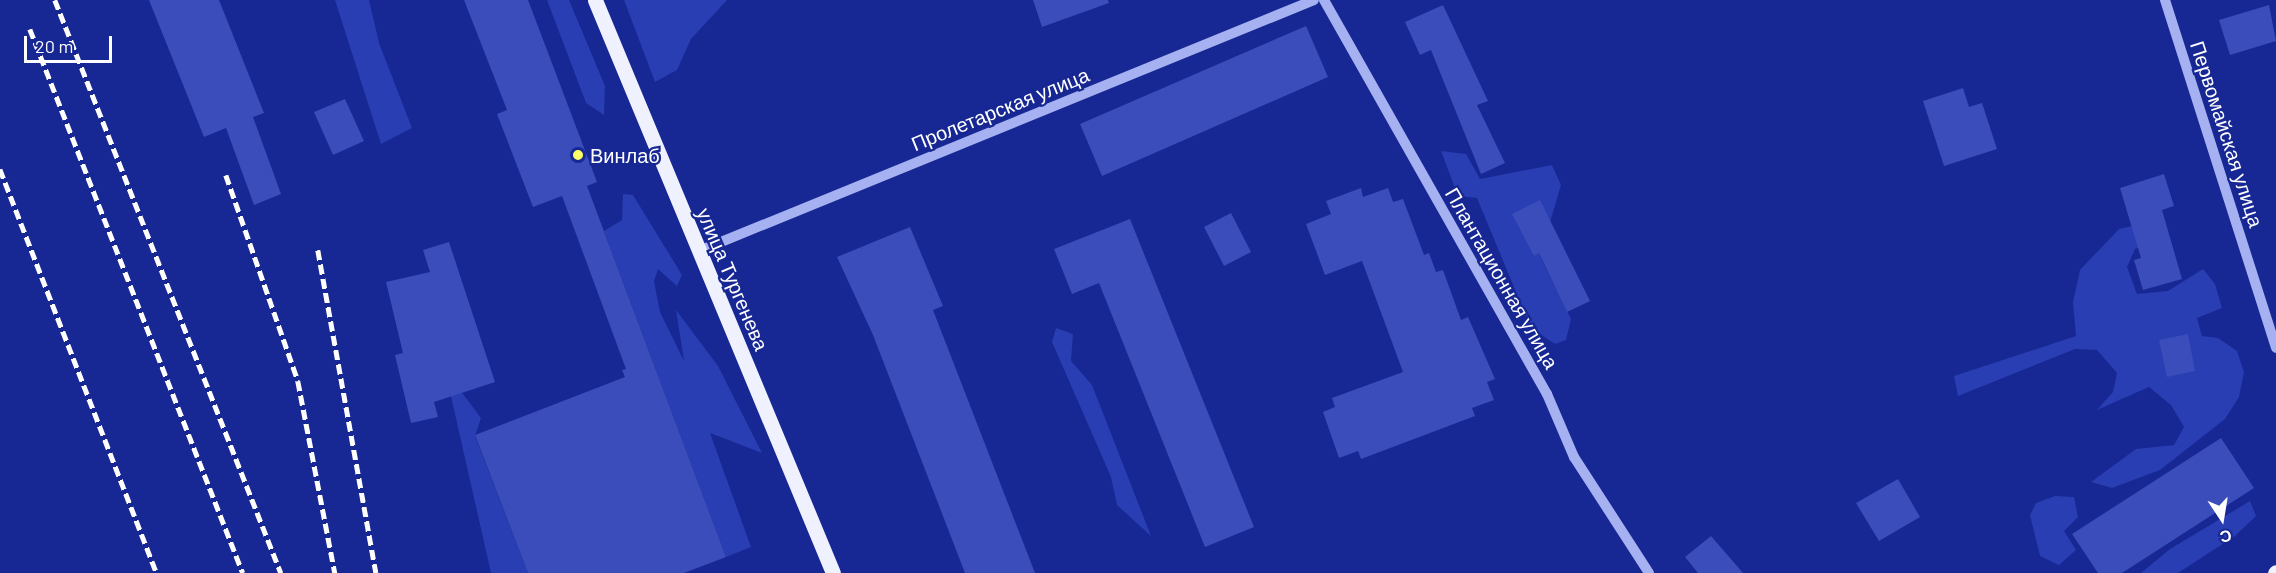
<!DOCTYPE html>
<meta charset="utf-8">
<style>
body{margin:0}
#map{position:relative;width:2276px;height:573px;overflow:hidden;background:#172793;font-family:Barlow,sans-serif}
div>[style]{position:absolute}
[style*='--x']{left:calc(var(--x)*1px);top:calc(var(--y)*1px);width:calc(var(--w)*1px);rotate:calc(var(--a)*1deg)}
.green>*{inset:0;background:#293eb2}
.building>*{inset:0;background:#3b4dba}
.minor>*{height:10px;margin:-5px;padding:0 5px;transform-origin:5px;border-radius:5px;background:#a6b1f1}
.major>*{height:15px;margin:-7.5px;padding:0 7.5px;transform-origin:7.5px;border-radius:7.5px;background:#f0f1ff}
.rail>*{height:4.5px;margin-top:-2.25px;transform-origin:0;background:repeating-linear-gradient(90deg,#fff 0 10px,transparent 0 14.5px)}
.dots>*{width:16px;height:16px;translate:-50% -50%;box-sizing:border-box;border:3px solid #172793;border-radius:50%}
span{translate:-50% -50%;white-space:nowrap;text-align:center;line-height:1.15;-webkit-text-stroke:4.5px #172793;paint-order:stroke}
.street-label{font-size:20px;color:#fff}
.poi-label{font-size:20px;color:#fff}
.left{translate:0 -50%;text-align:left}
.north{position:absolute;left:2192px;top:489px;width:60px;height:60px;-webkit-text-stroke:4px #172793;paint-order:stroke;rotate:168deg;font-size:16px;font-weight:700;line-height:24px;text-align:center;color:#fff}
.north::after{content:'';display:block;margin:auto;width:21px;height:27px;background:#fff;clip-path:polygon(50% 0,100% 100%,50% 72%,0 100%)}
.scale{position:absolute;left:24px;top:36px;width:88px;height:27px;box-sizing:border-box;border:3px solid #fff;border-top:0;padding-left:8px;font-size:18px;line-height:21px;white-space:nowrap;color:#fff;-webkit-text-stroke:4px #172793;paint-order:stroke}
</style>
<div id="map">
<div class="green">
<div style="clip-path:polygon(335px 0,369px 0,379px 43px,412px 128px,381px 144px)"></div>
<div style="clip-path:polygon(547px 0,569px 0,605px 86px,604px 115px,586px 103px)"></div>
<div style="clip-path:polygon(624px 0,727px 0,691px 39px,677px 70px,655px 82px)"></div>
<div style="clip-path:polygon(1441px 151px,1466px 154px,1480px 179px,1552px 165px,1561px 185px,1540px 256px,1571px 319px,1566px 340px,1555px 344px,1531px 328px,1477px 198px,1458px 196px)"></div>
<div style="clip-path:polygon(623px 194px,633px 195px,682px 275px,677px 286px,658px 269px,654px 281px,660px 312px,684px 361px,676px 310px,718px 366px,762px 453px,710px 433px,751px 547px,726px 557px,604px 231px,622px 220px)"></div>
<div style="clip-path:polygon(2153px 221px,2163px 238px,2135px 249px,2127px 267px,2137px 294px,2168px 291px,2203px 269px,2215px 284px,2222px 308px,2197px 318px,2202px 336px,2218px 338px,2237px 351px,2244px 372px,2239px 397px,2225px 419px,2160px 470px,2112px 488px,2091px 482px,2136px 449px,2174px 445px,2184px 427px,2171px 405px,2149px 387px,2097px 410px,2113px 392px,2117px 373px,2097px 350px,2075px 349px,1958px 396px,1954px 376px,2076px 336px,2073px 302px,2080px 270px,2119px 229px)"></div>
<div style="clip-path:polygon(1056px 328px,1073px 334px,1071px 361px,1092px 385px,1151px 536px,1117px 505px,1111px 477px,1052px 342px)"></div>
<div style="clip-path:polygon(445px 370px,481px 418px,475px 436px,528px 573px,491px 573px)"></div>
<div style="clip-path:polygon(2055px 496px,2074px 497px,2078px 517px,2064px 531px,2076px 550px,2059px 565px,2040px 556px,2030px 515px,2036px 503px)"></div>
<div style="clip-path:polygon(2250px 501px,2256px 516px,2235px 536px,2178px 573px,2141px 573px,2170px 549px)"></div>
</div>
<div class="building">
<div style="clip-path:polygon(149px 0,219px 0,264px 113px,253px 117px,281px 194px,254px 205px,226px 128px,204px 137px)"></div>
<div style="clip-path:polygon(464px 0,528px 0,597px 182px,587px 186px,726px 557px,684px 573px,528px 573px,475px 435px,625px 377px,622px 370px,626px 369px,562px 196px,533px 207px,497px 114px,507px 110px)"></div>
<div style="clip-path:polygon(1033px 0,1108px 0,1109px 3px,1042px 27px)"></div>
<div style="clip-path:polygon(1443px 5px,1488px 101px,1477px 105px,1505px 163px,1481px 174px,1431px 50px,1420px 55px,1405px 22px)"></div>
<div style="clip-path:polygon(2269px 5px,2276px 41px,2230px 55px,2219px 20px)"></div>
<div style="clip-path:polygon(1306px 26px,1328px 77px,1102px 176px,1080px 124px)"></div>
<div style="clip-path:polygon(1963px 88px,1969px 107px,1982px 103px,1997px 149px,1944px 166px,1923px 101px)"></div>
<div style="clip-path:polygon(345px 99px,364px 141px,333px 155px,314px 112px)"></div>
<div style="clip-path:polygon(2164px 174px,2174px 206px,2162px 210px,2182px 279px,2143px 290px,2134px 260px,2141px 258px,2120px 188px)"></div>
<div style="clip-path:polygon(1361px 188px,1363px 197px,1388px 188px,1393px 202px,1403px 199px,1424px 255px,1429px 253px,1436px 272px,1443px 270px,1461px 320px,1468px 317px,1495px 379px,1487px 382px,1494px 400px,1472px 408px,1475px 416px,1361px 459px,1358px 451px,1339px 458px,1323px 412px,1335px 407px,1332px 398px,1403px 372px,1362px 261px,1325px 275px,1306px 224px,1331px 214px,1326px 201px)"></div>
<div style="clip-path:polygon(1540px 200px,1590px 301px,1567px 312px,1539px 253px,1534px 256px,1512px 214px)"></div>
<div style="clip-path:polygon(1231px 213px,1251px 252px,1224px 266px,1204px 227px)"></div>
<div style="clip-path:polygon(1130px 219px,1254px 527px,1205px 547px,1099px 283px,1072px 294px,1054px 249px)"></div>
<div style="clip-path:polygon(910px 227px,943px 306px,933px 310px,1035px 573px,965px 573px,873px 335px,837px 257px)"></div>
<div style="clip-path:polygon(449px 242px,495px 382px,434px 402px,438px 417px,411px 423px,395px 355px,403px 353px,386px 282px,430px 272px,423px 250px)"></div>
<div style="clip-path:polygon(2188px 334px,2195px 371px,2167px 377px,2159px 340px)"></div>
<div style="clip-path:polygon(2221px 438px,2254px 488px,2122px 573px,2098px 573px,2072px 534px)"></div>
<div style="clip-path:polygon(1898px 479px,1920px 517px,1879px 541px,1856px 503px)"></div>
<div style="clip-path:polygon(1711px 536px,1743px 573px,1698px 573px,1685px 557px)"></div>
</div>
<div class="minor">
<div style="--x:1324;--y:0;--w:453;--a:60.5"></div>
<div style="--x:1547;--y:394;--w:69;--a:66.8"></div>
<div style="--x:1574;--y:457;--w:138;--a:57.1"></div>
<div style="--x:2165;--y:0;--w:365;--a:72.3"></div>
<div style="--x:699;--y:251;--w:664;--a:-22.2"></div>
</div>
<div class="major">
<div style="--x:595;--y:0;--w:620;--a:67.44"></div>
<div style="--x:2275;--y:573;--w:1;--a:-45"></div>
</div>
<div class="rail">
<div style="--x:55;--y:0;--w:616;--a:68.47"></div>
<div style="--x:30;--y:29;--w:584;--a:68.62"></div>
<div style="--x:0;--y:169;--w:433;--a:68.8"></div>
<div style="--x:226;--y:175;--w:218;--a:70.7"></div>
<div style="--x:298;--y:381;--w:196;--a:79.1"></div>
<div style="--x:318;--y:250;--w:328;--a:79.8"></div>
</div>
<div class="dots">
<div style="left:578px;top:155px;background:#fdff66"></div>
</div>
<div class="street-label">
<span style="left:1000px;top:109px;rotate:-22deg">Пролетарская улица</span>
<span style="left:2227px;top:134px;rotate:72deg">Первомайская улица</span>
<span style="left:1502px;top:278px;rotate:60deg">Плантационная улица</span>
<span style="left:733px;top:279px;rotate:67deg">улица Тургенева</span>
</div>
<div class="poi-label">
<span class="left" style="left:590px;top:155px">Винлаб</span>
</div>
<div class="north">С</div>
<div class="scale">20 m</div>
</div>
